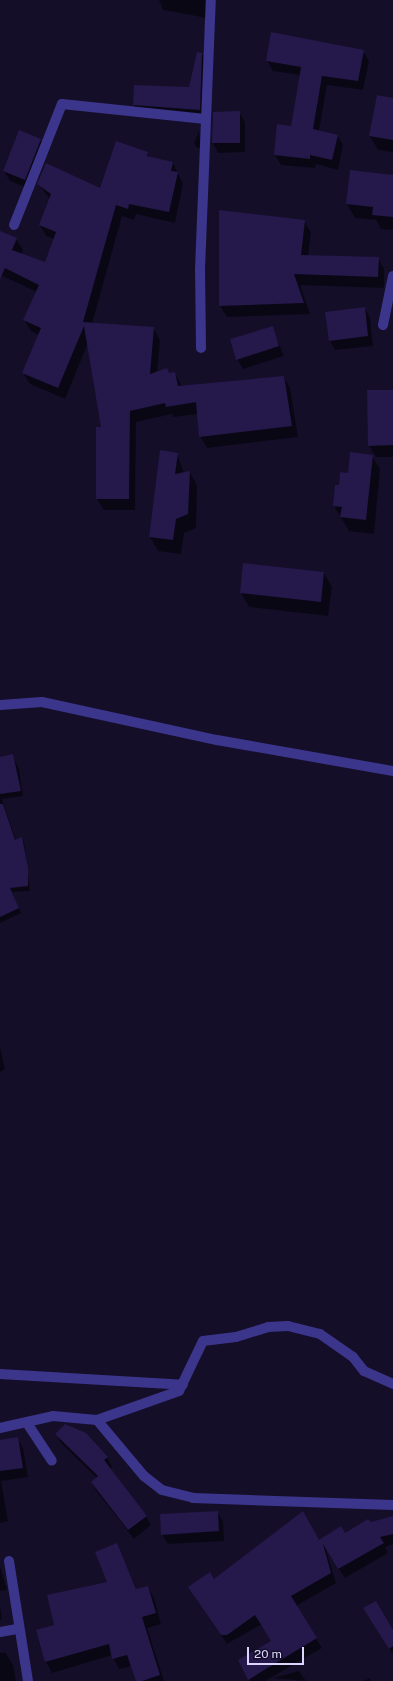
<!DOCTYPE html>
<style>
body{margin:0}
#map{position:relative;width:393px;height:1681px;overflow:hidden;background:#140e29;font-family:"Public Sans",sans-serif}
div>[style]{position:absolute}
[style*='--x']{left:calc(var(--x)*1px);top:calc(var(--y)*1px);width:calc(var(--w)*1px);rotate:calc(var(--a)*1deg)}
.shadow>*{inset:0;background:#0007}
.building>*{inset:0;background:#25184b}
.minor>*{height:10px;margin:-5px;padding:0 5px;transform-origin:5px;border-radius:5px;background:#3c358c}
span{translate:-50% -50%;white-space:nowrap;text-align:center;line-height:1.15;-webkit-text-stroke:3px #140e29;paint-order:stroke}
.scale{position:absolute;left:247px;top:1647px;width:57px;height:18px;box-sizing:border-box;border:2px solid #dcd6ff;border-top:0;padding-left:5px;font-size:12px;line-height:14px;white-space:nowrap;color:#dcd6ff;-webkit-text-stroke:3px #140e29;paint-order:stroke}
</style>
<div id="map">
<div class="shadow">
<div style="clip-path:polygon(159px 0,211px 0,207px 18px,163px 10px)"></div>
<div style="clip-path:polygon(272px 33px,363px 51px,369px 61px,363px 90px,327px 85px,319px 131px,338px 136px,343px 145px,338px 170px,316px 164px,315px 168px,281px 165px,275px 155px,291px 127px,300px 75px,273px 71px,267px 61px)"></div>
<div style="clip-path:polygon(202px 54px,207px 64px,205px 119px,140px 114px,134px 105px,189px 88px)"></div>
<div style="clip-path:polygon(393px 99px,393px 152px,378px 150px,370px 136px)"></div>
<div style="clip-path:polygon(239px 112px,245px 122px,245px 152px,218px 153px,213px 143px)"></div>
<div style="clip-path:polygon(199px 131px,201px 148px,197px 148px,194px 143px)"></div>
<div style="clip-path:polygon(40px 140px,46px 149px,30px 189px,10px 181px,4px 171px)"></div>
<div style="clip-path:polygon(147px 153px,150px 158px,173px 163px,183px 184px,175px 223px,136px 214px,134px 220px,122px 216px,92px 324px,153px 328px,160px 340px,157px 373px,175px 373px,182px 387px,284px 377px,290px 388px,298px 437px,207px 448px,200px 436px,198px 414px,173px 417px,172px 414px,136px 422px,135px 510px,104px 510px,97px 499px,102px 428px,88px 343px,65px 399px,30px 384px,23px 373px,39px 335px,31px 331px,24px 320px,37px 292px,0 275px,0 232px,16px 239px,23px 250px,21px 254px,46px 264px,54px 239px,46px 236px,40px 225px,50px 199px,38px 184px,101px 190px)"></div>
<div style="clip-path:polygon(351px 171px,393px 176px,393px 230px,381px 229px,376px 220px,355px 218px,347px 204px)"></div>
<div style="clip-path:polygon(220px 211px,304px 221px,311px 232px,308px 256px,378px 258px,384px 269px,384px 288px,300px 285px,310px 314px,227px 317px,220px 306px)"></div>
<div style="clip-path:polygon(365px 308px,370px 318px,373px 346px,335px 350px,330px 341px)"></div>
<div style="clip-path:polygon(272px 327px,284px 356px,243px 369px,237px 359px)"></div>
<div style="clip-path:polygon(393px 409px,393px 457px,376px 457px,369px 446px)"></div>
<div style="clip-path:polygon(161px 451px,177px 454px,184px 473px,190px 472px,197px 486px,196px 528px,184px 533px,181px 554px,158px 551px,150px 537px)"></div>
<div style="clip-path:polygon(372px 456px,380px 469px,374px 534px,349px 531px,334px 506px,340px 486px)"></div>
<div style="clip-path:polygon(244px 564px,324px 573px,332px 587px,328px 616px,249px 607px,241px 593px)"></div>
<div style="clip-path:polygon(12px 755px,19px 769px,23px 796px,2px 799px,16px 841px,22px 838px,24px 842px,30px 891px,12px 892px,21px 913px,0 923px,0 758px)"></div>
<div style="clip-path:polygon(0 1047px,5px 1069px,0 1072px)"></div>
<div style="clip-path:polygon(66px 1425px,86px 1434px,107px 1457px,112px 1467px,110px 1469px,146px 1516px,151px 1525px,134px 1539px,97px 1492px,92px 1483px,97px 1478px,61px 1443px,56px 1434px)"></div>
<div style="clip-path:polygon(18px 1439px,23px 1448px,28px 1477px,1px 1481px,8px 1521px,0 1523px,0 1441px)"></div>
<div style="clip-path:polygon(217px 1512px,223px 1521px,224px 1541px,168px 1544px,162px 1535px)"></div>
<div style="clip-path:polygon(393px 1517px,393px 1544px,385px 1547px,388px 1553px,345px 1578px,326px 1550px,336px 1583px,296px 1606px,322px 1648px,265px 1681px,250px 1681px,239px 1661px,273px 1642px,262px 1624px,227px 1644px,195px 1597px,214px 1581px)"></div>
<div style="clip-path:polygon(117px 1544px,137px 1590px,148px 1587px,154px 1598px,161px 1624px,147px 1628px,164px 1681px,137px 1681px,132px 1666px,119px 1669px,112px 1655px,52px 1673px,46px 1662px,55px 1625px,108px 1582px)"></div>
<div style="clip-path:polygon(0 1566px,7px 1590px,0 1591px)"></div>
<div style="clip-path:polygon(0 1607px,2px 1619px,0 1620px)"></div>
<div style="clip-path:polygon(365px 1609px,393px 1632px,393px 1653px,392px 1653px)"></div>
<div style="clip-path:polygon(5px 1652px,13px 1665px,16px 1681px,0 1681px,0 1653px)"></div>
<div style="clip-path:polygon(299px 1671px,306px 1681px,273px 1678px)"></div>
<div style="clip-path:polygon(370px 1678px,371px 1681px,363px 1681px)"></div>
</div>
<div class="building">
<div style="clip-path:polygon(271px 32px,364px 50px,358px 81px,322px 76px,313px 129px,338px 135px,332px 160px,310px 155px,310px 159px,274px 155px,277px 124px,291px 126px,301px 67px,266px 61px)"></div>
<div style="clip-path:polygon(197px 52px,202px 53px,200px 110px,133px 105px,134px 85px,189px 87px)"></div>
<div style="clip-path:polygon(377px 95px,393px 98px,393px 140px,369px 136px)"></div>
<div style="clip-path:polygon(240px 111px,240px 143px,212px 143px,213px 112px)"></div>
<div style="clip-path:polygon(19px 130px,41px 139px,25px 180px,3px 171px)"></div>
<div style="clip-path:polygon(116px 141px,148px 152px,147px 156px,173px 162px,171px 171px,178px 172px,169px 212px,129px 204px,128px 209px,116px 205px,83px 322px,154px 327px,150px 374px,167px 368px,169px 373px,175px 372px,178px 386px,284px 376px,292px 426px,199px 437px,196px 402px,166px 407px,165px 403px,130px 411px,129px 499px,96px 499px,96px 427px,101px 427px,84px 326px,58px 388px,22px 373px,41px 328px,23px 320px,39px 285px,5px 268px,0 279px,0 231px,17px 238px,12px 250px,45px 262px,56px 232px,39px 225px,51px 194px,37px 184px,46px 163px,100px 188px)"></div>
<div style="clip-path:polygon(350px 170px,393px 175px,393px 217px,372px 215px,373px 207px,346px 204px)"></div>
<div style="clip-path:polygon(219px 210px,305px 220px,301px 255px,379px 257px,378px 277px,294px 274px,304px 303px,219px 306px)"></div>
<div style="clip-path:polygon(365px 307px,368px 336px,329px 341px,325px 312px)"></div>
<div style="clip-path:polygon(273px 326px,279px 346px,236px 360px,230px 339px)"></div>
<div style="clip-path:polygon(367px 390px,393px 390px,393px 445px,368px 446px)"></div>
<div style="clip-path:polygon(160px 450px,178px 453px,175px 474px,190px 471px,188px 514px,176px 519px,173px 540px,149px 537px)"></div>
<div style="clip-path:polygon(350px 452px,373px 455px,366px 520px,340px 517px,342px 507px,333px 506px,335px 485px,339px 485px,340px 472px,348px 473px)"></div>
<div style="clip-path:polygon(243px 563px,324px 572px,321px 602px,240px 593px)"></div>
<div style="clip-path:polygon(13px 754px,21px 791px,0 794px,0 757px)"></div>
<div style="clip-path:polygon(0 804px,3px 804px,15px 840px,22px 837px,28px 868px,28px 886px,10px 888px,19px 908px,0 917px)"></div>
<div style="clip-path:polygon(65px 1424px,86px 1433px,108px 1457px,104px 1460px,147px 1516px,128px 1530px,91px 1482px,98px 1476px,55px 1434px)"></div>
<div style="clip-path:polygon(18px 1437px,23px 1468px,0 1471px,0 1440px)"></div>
<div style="clip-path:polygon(218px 1511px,219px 1531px,161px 1535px,160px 1514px)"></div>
<div style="clip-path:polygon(303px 1511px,319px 1540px,341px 1526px,345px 1533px,368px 1519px,371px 1522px,393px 1516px,393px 1534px,380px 1537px,384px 1543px,338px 1569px,323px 1544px,331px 1573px,291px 1596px,317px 1638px,248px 1680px,238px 1660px,271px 1641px,255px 1615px,227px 1635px,221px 1635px,188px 1587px,210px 1572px,214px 1579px)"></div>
<div style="clip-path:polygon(117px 1543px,136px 1589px,148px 1586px,156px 1613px,142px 1617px,160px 1675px,142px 1681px,136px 1681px,127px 1655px,112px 1659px,109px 1644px,45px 1662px,36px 1630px,54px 1625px,47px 1595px,107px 1582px,95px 1552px)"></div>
<div style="clip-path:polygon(376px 1601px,393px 1630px,393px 1646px,389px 1649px,363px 1608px)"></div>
</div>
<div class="minor">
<div style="--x:14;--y:225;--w:130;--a:-68.4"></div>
<div style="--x:62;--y:104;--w:144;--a:6"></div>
<div style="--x:383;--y:325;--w:50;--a:-78.5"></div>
<div style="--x:201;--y:348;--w:79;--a:-90.7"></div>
<div style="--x:200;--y:269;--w:269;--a:-87.7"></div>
<div style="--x:0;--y:705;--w:42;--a:-4.1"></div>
<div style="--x:42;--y:702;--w:179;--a:12.3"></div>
<div style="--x:217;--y:740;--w:179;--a:10"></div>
<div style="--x:0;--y:1374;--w:183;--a:3.4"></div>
<div style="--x:97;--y:1420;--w:87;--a:-19.5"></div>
<div style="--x:179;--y:1391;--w:55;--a:-64.4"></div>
<div style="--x:203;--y:1341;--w:33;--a:-7"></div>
<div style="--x:236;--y:1337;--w:34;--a:-17"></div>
<div style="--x:268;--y:1327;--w:20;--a:-3"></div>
<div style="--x:288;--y:1326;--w:33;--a:14"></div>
<div style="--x:320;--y:1334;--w:40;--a:34.9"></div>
<div style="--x:353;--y:1357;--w:18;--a:52"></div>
<div style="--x:364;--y:1371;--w:32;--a:24"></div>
<div style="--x:27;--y:1423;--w:45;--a:56.7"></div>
<div style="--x:0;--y:1428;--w:54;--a:-12.8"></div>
<div style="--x:53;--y:1416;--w:44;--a:5.2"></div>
<div style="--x:97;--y:1420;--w:73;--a:50"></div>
<div style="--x:144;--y:1476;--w:23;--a:38"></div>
<div style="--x:162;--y:1490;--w:32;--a:14"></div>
<div style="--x:193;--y:1498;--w:200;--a:2"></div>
<div style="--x:9;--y:1561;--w:121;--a:81"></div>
<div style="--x:0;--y:1632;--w:17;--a:-10"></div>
</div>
<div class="scale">20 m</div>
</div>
